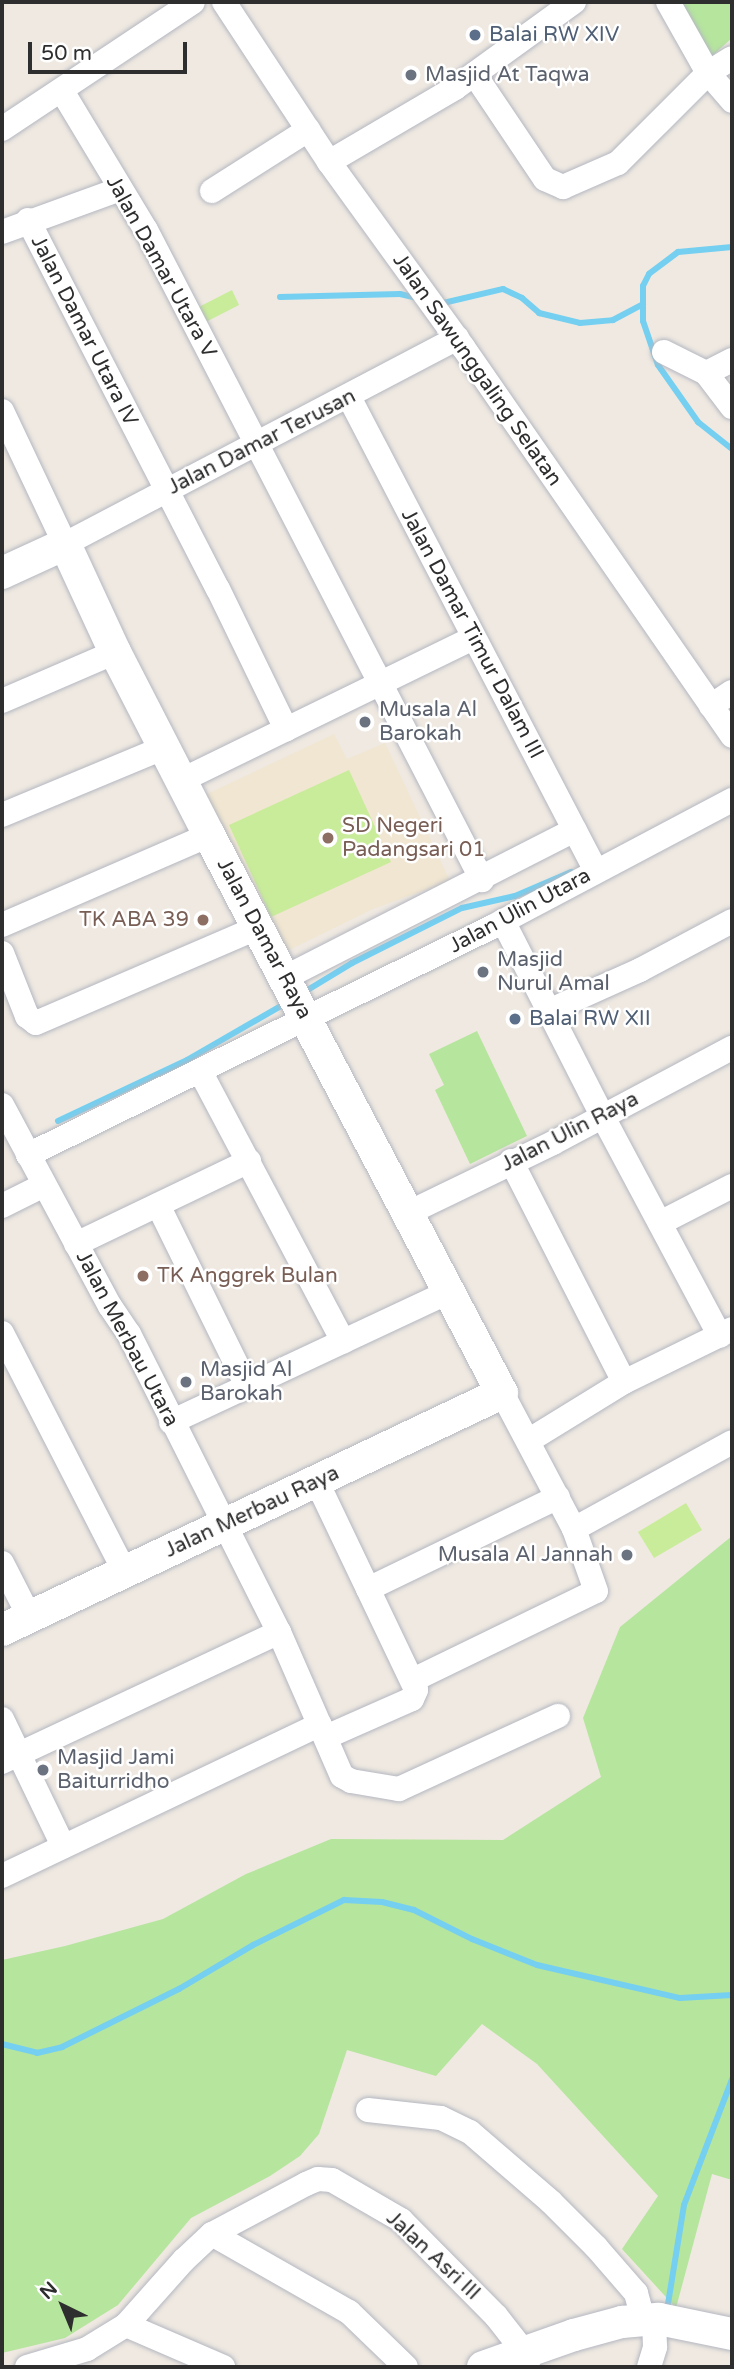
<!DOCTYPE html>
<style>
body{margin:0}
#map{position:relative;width:734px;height:2369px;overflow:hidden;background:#efe9e1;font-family:"Varela Round",sans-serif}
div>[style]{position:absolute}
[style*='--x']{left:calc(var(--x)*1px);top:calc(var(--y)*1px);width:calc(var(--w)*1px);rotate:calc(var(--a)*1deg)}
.education>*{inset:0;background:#f0e6d1}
.green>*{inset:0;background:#b6e59e}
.pitch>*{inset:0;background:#c9ec9a}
.stream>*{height:6px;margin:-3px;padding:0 3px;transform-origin:3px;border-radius:3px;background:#75cff0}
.roads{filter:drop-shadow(0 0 2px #b4b7c1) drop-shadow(0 0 2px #b4b7c1)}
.minor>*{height:24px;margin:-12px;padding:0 12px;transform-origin:12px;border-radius:12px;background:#fff}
.tertiary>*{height:32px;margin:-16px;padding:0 16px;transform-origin:16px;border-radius:16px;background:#fff}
.dots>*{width:19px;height:19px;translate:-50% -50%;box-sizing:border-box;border:4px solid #fff;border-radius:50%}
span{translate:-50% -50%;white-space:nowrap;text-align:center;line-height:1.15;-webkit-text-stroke:5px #fff;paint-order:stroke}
.service-label{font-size:21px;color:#4e5e75}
.left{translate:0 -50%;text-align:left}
.worship-label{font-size:21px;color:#5b616d}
.right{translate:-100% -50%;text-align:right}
.street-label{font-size:21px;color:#2e2e2e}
.education-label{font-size:21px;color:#785e54}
.frame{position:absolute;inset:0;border:4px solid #2e2e2e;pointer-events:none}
.north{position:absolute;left:28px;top:2271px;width:70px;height:70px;-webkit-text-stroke:5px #fff;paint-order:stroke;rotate:317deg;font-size:19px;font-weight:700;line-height:28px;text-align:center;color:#2e2e2e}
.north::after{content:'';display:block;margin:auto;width:24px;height:32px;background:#2e2e2e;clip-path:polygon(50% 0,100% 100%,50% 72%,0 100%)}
.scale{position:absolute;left:28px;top:42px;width:159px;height:32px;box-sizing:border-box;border:4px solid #2e2e2e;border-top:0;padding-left:9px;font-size:21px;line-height:24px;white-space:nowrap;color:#2e2e2e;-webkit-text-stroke:5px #fff;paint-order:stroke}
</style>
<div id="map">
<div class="education">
<div style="clip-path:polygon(334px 734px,347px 759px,385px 743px,450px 881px,373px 909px,285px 952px,203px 796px)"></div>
</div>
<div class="green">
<div style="clip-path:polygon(677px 2px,732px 2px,732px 38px,711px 57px)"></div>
<div style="clip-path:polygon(477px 1031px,527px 1136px,470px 1164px,435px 1090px,444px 1085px,429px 1054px)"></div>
<div style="clip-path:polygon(732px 1536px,732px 2180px,712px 2174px,676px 2308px,622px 2249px,658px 2196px,537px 2064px,482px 2024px,436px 2076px,347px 2050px,319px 2134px,300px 2156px,270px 2176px,191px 2218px,118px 2305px,65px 2338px,2px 2353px,2px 1960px,65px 1946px,163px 1919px,246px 1874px,331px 1839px,503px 1840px,601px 1777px,583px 1718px,620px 1627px)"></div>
</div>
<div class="pitch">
<div style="clip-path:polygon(232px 290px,239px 305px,200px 325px,193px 310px)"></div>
<div style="clip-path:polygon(349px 770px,391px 862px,271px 917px,229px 825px)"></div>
<div style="clip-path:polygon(686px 1503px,702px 1530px,654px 1558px,638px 1532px)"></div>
</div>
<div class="stream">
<div style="--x:732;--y:247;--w:54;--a:174.7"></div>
<div style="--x:678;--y:252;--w:36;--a:143"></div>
<div style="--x:649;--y:274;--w:13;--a:117"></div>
<div style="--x:643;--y:286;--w:35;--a:90"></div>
<div style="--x:643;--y:321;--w:46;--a:71.2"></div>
<div style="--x:658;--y:365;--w:70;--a:54.9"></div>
<div style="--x:698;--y:422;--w:43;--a:38.5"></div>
<div style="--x:280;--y:297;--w:120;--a:-1.4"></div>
<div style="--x:400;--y:294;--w:18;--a:13"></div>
<div style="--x:439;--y:304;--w:66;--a:-13.2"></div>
<div style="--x:503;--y:289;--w:21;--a:25"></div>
<div style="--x:522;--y:298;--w:23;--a:41"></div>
<div style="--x:539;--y:313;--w:42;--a:13.7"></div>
<div style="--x:580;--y:323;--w:33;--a:-5"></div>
<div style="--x:613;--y:320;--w:34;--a:-28"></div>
<div style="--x:301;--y:994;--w:60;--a:-31.3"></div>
<div style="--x:352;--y:963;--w:123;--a:-26.6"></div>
<div style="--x:462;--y:908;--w:54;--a:-12.8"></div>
<div style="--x:515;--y:896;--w:61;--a:-23.2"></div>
<div style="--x:58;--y:1121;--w:143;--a:-25.3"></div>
<div style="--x:187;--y:1060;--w:114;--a:-29.9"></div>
<div style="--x:2;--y:2044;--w:36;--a:14"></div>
<div style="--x:37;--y:2053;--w:26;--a:-13"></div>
<div style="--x:62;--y:2047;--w:131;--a:-26.4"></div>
<div style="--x:179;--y:1989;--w:86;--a:-30.7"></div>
<div style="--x:253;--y:1945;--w:102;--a:-26.3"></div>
<div style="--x:344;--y:1900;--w:38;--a:3"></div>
<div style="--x:382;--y:1902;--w:33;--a:14"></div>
<div style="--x:414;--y:1910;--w:65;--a:26.6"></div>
<div style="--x:472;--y:1939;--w:70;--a:21.8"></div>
<div style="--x:537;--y:1965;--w:147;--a:13"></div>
<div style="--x:680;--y:1998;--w:52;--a:-3.3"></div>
<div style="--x:667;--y:2310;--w:106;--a:-80.8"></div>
<div style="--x:684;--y:2205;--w:135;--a:-69.1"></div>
</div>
<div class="roads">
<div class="minor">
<div style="--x:224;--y:2;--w:191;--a:56.7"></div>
<div style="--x:329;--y:162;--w:228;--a:54.1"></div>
<div style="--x:463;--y:347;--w:473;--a:55.3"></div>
<div style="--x:668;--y:2;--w:81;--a:60.6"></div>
<div style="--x:708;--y:73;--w:37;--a:49"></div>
<div style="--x:475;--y:75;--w:125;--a:56.1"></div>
<div style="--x:545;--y:179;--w:20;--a:24"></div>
<div style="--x:563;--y:187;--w:60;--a:-23.6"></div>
<div style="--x:618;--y:163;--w:127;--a:-45"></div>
<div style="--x:708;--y:73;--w:28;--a:-32"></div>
<div style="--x:62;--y:91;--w:162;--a:58.9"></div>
<div style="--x:146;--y:230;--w:732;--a:62.66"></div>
<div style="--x:2;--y:129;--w:229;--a:-33.6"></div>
<div style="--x:329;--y:162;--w:146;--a:-30.4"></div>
<div style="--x:455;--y:88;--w:147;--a:-35.9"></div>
<div style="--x:212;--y:191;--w:114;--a:-32.4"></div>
<div style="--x:28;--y:220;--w:415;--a:62.8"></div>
<div style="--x:218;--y:589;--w:156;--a:64.1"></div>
<div style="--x:2;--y:232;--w:126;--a:-20"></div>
<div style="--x:664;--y:352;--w:47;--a:26.6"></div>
<div style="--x:732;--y:360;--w:29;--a:153"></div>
<div style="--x:706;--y:373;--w:43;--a:52.6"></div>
<div style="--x:349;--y:397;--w:534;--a:62.48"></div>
<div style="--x:2;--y:411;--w:147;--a:64.7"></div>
<div style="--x:65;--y:544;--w:443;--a:-27.7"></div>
<div style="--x:2;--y:701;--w:123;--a:-23.4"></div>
<div style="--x:711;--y:706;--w:25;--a:-34"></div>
<div style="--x:182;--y:780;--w:324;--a:-26"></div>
<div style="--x:2;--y:815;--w:177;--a:-22.6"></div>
<div style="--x:503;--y:921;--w:220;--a:63"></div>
<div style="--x:603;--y:1117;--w:248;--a:61.9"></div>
<div style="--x:2;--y:925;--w:226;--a:-23.5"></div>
<div style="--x:2;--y:953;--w:68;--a:68.4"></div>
<div style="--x:27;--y:1016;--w:11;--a:38"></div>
<div style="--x:36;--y:1023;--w:241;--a:-23.3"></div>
<div style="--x:284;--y:978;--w:326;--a:-27"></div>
<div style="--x:551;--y:1010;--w:98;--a:-24.2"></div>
<div style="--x:640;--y:970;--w:104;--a:-28"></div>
<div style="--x:200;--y:1071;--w:306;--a:62.1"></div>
<div style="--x:2;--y:1105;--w:228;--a:61.8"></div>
<div style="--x:110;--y:1306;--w:34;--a:56"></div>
<div style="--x:129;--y:1334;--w:334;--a:63.3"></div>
<div style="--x:279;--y:1632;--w:157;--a:66.4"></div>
<div style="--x:342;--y:1776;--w:10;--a:29"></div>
<div style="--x:351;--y:1781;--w:49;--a:9.5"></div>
<div style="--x:399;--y:1789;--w:175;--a:-24.7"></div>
<div style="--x:28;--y:1155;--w:517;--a:-26.17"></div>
<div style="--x:492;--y:927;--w:272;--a:-27.9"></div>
<div style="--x:511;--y:1161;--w:248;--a:62.9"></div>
<div style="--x:158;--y:1205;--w:202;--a:63.8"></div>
<div style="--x:2;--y:1206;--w:47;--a:-26.6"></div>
<div style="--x:406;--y:1214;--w:163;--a:-25.8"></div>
<div style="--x:553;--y:1143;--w:203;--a:-28"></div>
<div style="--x:660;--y:1223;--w:81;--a:-27.2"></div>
<div style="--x:76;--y:1244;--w:192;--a:-25.6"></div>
<div style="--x:2;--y:1333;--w:269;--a:62.8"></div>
<div style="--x:171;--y:1422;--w:306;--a:-25.1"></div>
<div style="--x:528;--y:1441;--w:113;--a:-31.6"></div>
<div style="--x:624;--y:1382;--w:120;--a:-26.1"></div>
<div style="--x:317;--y:1482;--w:230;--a:64.5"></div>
<div style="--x:416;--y:1690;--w:10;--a:114"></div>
<div style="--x:412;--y:1699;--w:94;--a:156.2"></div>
<div style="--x:574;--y:1529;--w:180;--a:-28.8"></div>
<div style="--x:2;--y:1563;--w:59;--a:63"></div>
<div style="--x:368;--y:1589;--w:211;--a:-25.8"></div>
<div style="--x:413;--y:1680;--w:203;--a:-25.9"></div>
<div style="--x:596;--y:1591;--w:66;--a:-109.5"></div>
<div style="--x:574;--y:1529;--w:154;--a:-117.9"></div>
<div style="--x:2;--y:1719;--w:141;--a:64.3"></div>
<div style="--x:2;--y:1762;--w:306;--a:-25.1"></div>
<div style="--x:2;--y:1876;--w:352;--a:-25.5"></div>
<div style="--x:368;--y:2110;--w:73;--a:6.3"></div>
<div style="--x:441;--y:2118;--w:32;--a:26"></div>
<div style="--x:470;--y:2132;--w:107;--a:40.8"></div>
<div style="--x:551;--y:2202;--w:64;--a:45"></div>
<div style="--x:596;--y:2247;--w:61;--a:49"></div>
<div style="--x:636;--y:2293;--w:28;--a:75"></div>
<div style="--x:212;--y:2234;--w:106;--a:-28"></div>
<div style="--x:306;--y:2184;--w:13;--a:-23"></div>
<div style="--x:318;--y:2179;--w:14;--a:4"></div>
<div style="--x:332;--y:2180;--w:80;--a:30.1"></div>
<div style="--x:401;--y:2220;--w:135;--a:45.3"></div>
<div style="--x:496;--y:2316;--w:47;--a:51.9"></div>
<div style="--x:525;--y:2353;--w:13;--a:77"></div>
<div style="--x:126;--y:2325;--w:87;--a:-48.3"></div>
<div style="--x:184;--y:2260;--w:38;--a:-43"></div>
<div style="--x:212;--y:2234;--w:158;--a:29.7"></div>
<div style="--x:349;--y:2312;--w:79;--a:44"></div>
<div style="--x:27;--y:2367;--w:63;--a:-16.7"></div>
<div style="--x:87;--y:2349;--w:46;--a:-31.6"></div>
<div style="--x:126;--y:2325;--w:106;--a:23.4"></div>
<div style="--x:649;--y:2367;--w:21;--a:-73"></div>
<div style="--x:655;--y:2347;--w:28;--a:-92"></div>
</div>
<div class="tertiary">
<div style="--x:2;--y:573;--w:69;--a:-24.7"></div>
<div style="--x:65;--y:544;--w:119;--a:65.2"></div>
<div style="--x:115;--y:652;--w:206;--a:62.8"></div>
<div style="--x:209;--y:835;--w:630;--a:62.3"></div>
<div style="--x:502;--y:1393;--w:553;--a:154.64"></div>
<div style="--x:483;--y:2367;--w:96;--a:-19.4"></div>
<div style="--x:574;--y:2335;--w:50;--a:-15.2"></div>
<div style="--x:622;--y:2322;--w:37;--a:-5"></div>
<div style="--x:659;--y:2319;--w:75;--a:11.6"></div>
</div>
</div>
<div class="dots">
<div style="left:475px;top:35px;background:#5c6f8a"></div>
<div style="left:411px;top:75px;background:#6b7280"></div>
<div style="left:365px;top:722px;background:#6b7280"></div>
<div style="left:328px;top:838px;background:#8d6e63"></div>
<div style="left:203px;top:920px;background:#8d6e63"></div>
<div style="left:483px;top:972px;background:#6b7280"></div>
<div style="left:515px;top:1019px;background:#5c6f8a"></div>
<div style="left:143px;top:1276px;background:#8d6e63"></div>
<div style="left:186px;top:1382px;background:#6b7280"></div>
<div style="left:627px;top:1555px;background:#6b7280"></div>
<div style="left:43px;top:1770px;background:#6b7280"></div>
</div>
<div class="service-label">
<span class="left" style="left:489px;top:35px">Balai RW XIV</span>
<span class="left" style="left:529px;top:1019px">Balai RW XII</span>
</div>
<div class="worship-label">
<span class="left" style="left:425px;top:75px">Masjid At Taqwa</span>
<span class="left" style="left:379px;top:722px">Musala Al<br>Barokah</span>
<span class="left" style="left:497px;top:972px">Masjid<br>Nurul Amal</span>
<span class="left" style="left:200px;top:1382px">Masjid Al<br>Barokah</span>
<span class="right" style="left:613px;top:1555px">Musala Al Jannah</span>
<span class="left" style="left:57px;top:1770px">Masjid Jami<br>Baiturridho</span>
</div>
<div class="street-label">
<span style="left:161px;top:267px;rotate:61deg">Jalan Damar Utara V</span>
<span style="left:84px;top:331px;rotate:63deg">Jalan Damar Utara IV</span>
<span style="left:477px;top:370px;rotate:55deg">Jalan Sawunggaling Selatan</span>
<span style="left:262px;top:442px;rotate:-27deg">Jalan Damar Terusan</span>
<span style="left:472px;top:634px;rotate:62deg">Jalan Damar Timur Dalam III</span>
<span style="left:520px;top:911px;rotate:-28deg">Jalan Ulin Utara</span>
<span style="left:264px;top:939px;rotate:62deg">Jalan Damar Raya</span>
<span style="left:570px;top:1132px;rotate:-27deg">Jalan Ulin Raya</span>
<span style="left:127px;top:1339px;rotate:62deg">Jalan Merbau Utara</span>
<span style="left:252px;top:1512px;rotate:-25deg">Jalan Merbau Raya</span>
<span style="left:433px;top:2256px;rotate:43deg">Jalan Asri III</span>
</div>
<div class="education-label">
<span class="left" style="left:342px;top:838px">SD Negeri<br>Padangsari 01</span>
<span class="right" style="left:189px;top:920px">TK ABA 39</span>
<span class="left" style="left:157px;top:1276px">TK Anggrek Bulan</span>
</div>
<div class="frame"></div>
<div class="north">N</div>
<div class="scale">50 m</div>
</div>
